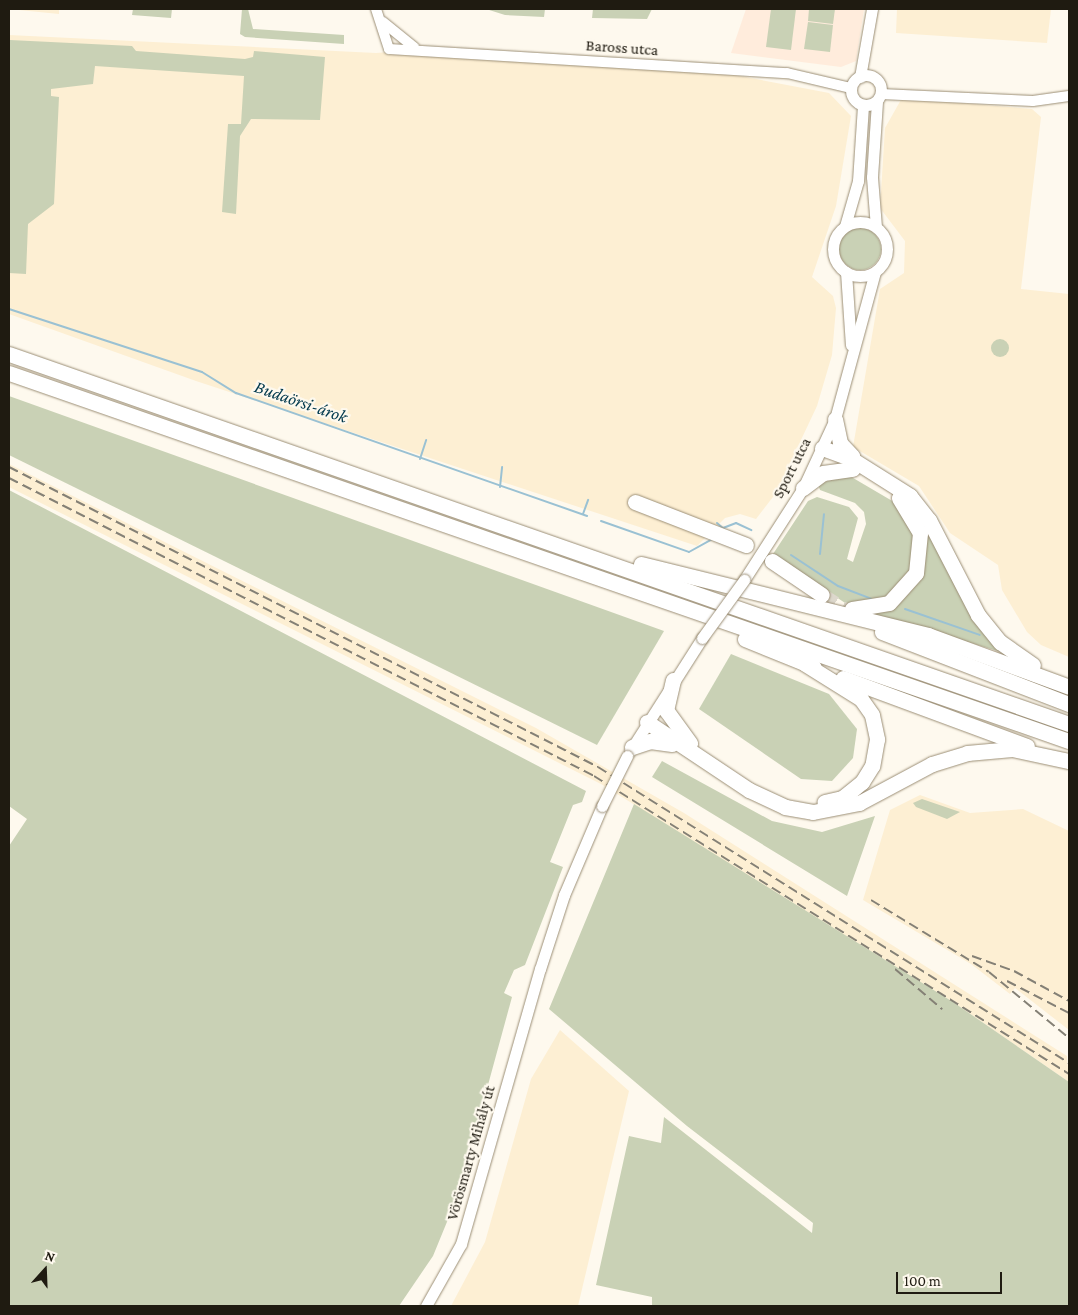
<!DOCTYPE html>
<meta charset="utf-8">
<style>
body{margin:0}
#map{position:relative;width:1078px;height:1315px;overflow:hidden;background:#fef9ee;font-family:"Crimson Pro",serif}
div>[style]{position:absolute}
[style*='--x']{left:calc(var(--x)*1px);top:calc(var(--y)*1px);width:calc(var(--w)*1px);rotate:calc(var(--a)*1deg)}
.built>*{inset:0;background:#fdefd3}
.education>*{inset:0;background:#ffecdc}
.green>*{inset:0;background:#c9d1b5}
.round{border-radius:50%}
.stream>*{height:2px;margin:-1px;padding:0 1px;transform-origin:1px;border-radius:1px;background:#9ac1d3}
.motorway-tunnel>*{height:15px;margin-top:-7.5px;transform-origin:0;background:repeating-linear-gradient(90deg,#ddd8cd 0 15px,transparent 0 23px)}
.roads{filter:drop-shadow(0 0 1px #9b8e75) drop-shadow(0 0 1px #9b8e75)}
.tertiary>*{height:10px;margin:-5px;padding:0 5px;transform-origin:5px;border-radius:5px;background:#fff}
.secondary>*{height:11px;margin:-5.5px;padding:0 5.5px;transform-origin:5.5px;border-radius:5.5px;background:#fff}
.secondary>.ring{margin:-5.5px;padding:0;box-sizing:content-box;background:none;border:11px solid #fff;border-radius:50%}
.motorway>*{height:15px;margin:-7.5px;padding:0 7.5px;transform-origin:7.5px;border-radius:7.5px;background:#fff}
.rail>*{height:2px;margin-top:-1px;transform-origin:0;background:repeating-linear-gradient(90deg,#848075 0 10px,transparent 0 15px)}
.bridges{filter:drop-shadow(0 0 1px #9b8e75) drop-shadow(0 0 1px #9b8e75)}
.secondary-bridge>*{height:11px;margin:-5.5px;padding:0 5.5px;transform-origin:5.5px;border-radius:5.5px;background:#fff}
span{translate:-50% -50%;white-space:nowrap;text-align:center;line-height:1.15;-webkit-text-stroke:4.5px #fef9ee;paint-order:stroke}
.street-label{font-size:16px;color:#1f1b11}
.water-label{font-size:18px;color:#00384c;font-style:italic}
.frame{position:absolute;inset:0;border:10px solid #1f1b11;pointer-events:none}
.north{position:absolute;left:20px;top:1245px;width:50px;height:50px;-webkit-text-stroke:4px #fef9ee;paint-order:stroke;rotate:20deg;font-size:14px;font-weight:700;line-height:20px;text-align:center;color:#1f1b11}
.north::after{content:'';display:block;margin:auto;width:18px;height:22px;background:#1f1b11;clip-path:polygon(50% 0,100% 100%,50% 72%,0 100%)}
.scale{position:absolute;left:896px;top:1272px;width:106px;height:22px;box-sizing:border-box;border:2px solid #1f1b11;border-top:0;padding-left:6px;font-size:15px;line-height:18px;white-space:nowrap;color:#1f1b11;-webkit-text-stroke:4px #fef9ee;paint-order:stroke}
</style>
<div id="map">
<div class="built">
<div style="clip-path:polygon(9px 9px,59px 9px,59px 14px)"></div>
<div style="clip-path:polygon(897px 9px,1051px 9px,1047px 43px,896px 33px)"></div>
<div style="clip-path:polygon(9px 35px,376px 53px,416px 50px,724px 73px,829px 93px,851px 116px,836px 206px,812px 277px,833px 296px,836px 308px,832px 355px,817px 406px,776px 493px,756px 519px,740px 514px,725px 518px,697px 546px,196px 381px,9px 314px)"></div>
<div style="clip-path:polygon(902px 98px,1032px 109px,1041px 117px,1021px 289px,1069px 294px,1069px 657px,1041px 645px,1027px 632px,1002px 590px,998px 565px,950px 533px,919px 486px,853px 447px,880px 289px,904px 273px,905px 241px,880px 208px,885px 128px)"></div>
<div style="clip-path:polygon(9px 464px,536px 728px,684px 813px,1067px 1056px,1069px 1082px,953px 1002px,601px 784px,9px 487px)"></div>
<div style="clip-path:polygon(920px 795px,970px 813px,1023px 809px,1069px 831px,1069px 1030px,1015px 988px,1010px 994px,971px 964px,863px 900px,890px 810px)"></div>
<div style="clip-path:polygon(560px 1030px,629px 1091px,578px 1306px,451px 1306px,485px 1242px,531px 1079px)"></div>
</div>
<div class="education">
<div style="clip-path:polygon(746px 9px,864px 9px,856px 61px,841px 67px,731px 53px)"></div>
</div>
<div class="green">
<div style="clip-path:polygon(133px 9px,172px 9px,171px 18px,132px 15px)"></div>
<div style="clip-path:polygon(242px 9px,248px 9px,253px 29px,344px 35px,344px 44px,245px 37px,240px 34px)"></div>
<div style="clip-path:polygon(486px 9px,545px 9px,544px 17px,505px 15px)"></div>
<div style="clip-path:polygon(593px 9px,652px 9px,647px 19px,592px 18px)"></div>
<div style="clip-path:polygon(771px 9px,796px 9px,791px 50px,766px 47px)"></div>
<div style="clip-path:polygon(809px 9px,835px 9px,833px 24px,808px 21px)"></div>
<div style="clip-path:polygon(808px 22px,833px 25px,830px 52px,804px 49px)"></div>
<div style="clip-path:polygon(10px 40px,132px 46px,136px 51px,245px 59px,253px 57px,254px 51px,325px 57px,320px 120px,251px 119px,240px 136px,236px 214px,222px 212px,228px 124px,241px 124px,244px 76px,95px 66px,93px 84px,51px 89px,51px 96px,59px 97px,54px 204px,28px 224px,26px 274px,9px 273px)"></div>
<div class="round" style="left:839px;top:228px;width:42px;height:42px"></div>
<div class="round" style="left:991px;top:339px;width:18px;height:18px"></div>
<div style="clip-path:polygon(9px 396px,664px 631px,597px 745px,9px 455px)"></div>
<div style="clip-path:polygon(848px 475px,894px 502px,914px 530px,914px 566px,887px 599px,848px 605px,773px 554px,808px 501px,817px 497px,849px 507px,858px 518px,847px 559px,853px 562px,866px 524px,864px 512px,855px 503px,820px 490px,818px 484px)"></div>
<div style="clip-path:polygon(9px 490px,586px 791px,582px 802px,573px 805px,550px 862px,563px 867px,525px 965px,514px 970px,504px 993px,512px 997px,458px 1195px,433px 1256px,399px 1306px,9px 1306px,9px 846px,27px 819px,9px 806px)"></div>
<div style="clip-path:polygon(909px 500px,1001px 652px,873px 614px,901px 601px,921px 572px)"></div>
<div style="clip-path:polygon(731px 654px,829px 694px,857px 729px,853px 758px,832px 781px,801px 779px,699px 709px)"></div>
<div style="clip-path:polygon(662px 761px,772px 821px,822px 832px,875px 816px,847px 896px,652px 777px)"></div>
<div style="clip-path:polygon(922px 799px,960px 812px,947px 819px,916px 807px,913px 803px)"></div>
<div style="clip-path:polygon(634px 804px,953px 1002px,1069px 1082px,1069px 1306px,652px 1306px,652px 1297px,596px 1285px,629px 1136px,661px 1143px,664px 1117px,812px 1233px,813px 1223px,687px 1126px,549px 1009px)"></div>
</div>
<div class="stream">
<div style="--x:9;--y:43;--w:1;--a:90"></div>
<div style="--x:9;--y:309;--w:203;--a:18.1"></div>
<div style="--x:202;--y:372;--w:40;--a:32"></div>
<div style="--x:236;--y:393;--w:372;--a:19.3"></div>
<div style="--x:420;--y:459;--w:20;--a:-72"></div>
<div style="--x:500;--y:487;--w:20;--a:-84"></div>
<div style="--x:583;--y:514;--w:15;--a:-70"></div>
<div style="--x:601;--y:521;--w:93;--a:19.4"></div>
<div style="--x:689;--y:552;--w:25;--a:-29"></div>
<div style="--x:717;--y:523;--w:8;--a:40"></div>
<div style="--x:723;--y:528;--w:14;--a:-21"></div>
<div style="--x:736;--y:523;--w:17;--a:25"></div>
<div style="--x:820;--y:554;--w:40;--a:-84.3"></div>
<div style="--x:791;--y:555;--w:56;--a:33.4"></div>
<div style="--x:838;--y:586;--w:36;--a:21"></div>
<div style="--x:905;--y:609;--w:79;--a:19.1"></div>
</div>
<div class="motorway-tunnel">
<div style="--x:822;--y:595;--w:37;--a:33"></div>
</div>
<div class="roads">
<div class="tertiary">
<div style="--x:376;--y:9;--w:42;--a:72"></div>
<div style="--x:389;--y:49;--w:399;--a:3.5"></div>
<div style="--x:787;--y:73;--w:66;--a:13.2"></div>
<div style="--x:383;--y:22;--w:40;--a:39"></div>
<div style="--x:881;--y:94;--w:152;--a:2.6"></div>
<div style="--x:1033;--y:101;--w:36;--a:-8"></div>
</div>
<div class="secondary">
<div class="ring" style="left:851px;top:75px;width:19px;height:19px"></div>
<div style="--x:860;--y:77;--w:69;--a:-80"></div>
<div class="ring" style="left:833px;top:222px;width:43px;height:43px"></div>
<div style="--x:845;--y:226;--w:47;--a:-73.9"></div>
<div style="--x:858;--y:181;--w:76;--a:-86.2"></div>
<div style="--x:876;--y:227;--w:50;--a:-94.6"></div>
<div style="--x:872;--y:177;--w:75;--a:-86.2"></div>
<div style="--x:846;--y:272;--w:73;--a:86.1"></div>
<div style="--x:744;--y:580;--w:109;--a:-57.3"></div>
<div style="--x:803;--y:488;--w:76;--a:-65.1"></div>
<div style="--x:835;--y:419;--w:152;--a:-74.8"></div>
<div style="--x:630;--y:751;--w:134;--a:-57.5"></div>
<div style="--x:426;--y:1306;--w:71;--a:-60.6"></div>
<div style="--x:461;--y:1244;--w:286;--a:-74"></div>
<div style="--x:540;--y:969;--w:78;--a:-72"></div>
<div style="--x:564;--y:895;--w:97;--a:-66.9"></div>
</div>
<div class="motorway">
<div style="--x:9;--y:354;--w:1123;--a:19.24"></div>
<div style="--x:9;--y:373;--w:1122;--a:19.15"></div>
<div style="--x:835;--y:419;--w:25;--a:78"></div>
<div style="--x:840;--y:443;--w:18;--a:47"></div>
<div style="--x:822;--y:448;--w:30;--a:20"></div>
<div style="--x:850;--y:458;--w:71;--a:32.3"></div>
<div style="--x:910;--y:496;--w:31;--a:52"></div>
<div style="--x:929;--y:520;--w:107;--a:62.7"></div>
<div style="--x:978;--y:615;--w:35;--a:51"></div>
<div style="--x:1000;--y:642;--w:40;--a:34.9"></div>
<div style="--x:803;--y:488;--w:25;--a:-37"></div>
<div style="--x:823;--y:473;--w:30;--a:-8"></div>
<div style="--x:635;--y:502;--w:119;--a:21.2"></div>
<div style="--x:772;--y:561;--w:60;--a:34.2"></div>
<div style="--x:641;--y:564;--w:296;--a:13.9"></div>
<div style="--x:928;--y:635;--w:150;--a:20.2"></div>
<div style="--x:852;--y:609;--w:37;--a:-9"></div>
<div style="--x:889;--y:603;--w:40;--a:-48"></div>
<div style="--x:916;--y:573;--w:40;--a:-84.3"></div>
<div style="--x:920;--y:533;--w:41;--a:-121"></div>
<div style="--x:882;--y:632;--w:200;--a:21.1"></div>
<div style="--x:745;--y:639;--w:74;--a:22.1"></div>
<div style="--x:805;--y:664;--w:66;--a:32"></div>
<div style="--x:861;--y:699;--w:19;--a:55"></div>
<div style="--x:872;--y:715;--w:25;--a:78"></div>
<div style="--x:877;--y:739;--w:27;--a:100"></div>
<div style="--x:872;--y:766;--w:19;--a:122"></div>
<div style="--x:862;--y:782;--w:26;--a:141"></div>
<div style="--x:842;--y:798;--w:18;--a:167"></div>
<div style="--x:843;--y:678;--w:196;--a:20.3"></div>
<div style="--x:673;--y:680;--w:31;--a:103"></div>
<div style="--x:666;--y:710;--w:41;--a:54"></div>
<div style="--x:647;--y:722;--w:123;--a:33.7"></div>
<div style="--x:749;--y:790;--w:40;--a:25"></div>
<div style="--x:785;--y:807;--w:28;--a:10"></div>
<div style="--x:813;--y:812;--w:47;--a:-11.1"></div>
<div style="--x:859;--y:803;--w:83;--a:-28.1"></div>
<div style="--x:932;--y:764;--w:37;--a:-17"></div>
<div style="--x:967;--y:753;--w:45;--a:-5.1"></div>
<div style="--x:1012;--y:749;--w:57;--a:12.1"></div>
<div style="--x:632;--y:747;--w:19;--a:-18"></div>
<div style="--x:650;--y:741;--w:22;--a:8"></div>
</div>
</div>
<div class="rail">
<div style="--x:9;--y:467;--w:661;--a:26.99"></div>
<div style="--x:598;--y:767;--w:556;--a:32.15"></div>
<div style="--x:9;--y:478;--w:657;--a:26.99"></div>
<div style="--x:594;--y:776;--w:561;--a:32.1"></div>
<div style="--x:871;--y:900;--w:138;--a:31.4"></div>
<div style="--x:989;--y:972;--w:104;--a:39.5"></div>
<div style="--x:972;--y:956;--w:45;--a:19.7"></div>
<div style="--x:1014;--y:971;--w:63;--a:28.6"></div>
<div style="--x:895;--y:969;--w:62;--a:40.4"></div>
<div style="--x:1007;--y:981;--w:70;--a:27.3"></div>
</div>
<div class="bridges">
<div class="secondary-bridge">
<div style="--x:702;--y:638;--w:72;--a:-54.1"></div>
<div style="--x:602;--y:806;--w:56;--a:-63.4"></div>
</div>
</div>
<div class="street-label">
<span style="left:622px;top:48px;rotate:4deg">Baross utca</span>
<span style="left:792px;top:468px;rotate:-63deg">Sport utca</span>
<span style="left:471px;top:1153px;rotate:-74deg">Vörösmarty Mihály út</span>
</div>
<div class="water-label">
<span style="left:301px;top:402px;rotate:19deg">Budaörsi-árok</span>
</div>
<div class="frame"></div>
<div class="north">N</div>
<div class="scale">100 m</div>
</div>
